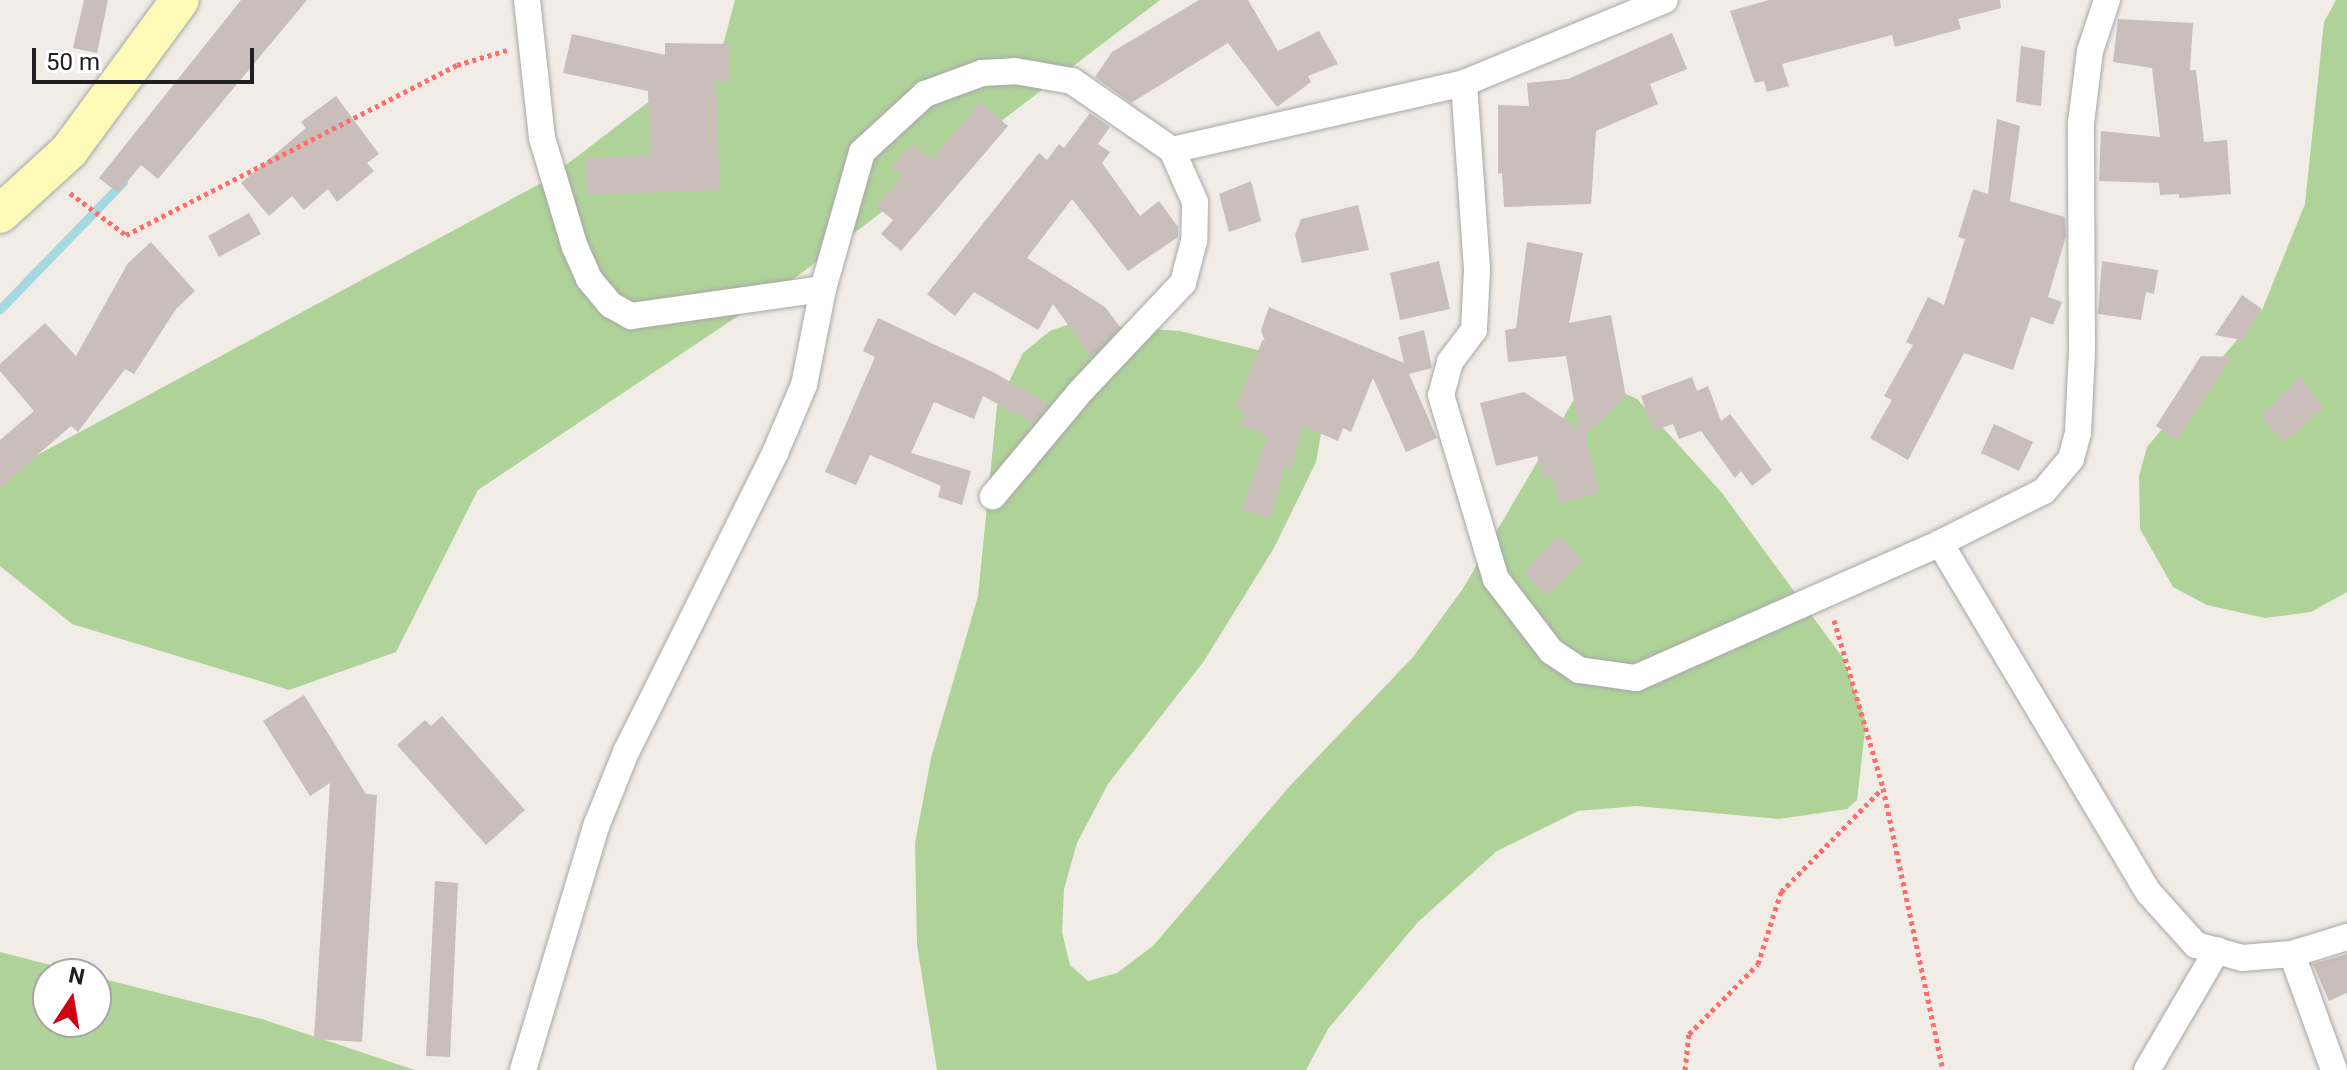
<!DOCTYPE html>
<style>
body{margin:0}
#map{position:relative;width:2347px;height:1070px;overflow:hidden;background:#f1ede6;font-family:Roboto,sans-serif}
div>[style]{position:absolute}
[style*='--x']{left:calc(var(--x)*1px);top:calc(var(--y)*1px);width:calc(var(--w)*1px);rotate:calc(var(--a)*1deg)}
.forest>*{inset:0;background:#afd299}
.stream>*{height:9px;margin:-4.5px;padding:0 4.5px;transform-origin:4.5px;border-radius:4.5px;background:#a5d8e1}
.building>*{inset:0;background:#c9beb9}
.path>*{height:5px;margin-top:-2.5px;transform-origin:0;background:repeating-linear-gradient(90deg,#ff6c69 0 4px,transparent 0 8px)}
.roads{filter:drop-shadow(0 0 2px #a7a7a7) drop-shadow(0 0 2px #a7a7a7)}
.street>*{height:26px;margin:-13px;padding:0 13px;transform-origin:13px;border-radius:13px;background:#fff}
.secondary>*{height:38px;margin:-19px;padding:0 19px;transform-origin:19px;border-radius:19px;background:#fdfab8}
span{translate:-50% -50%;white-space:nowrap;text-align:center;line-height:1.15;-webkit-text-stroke:8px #fff;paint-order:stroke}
.north{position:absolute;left:32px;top:958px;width:80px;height:80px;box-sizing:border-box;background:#fff;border:2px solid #a6a6a6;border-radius:50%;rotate:12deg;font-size:22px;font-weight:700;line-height:32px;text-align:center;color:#202020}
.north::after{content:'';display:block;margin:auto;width:28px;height:36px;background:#d00012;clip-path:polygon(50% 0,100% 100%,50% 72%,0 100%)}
.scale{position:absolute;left:32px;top:48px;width:222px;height:36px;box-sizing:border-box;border:4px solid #202020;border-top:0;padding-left:10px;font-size:24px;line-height:28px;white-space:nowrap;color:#202020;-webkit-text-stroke:6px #fff;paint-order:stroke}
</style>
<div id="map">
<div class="forest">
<div style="clip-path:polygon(735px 0,1160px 0,799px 275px,478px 490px,396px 652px,289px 690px,72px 624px,0 566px,0 485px,15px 467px,545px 181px,723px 45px)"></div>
<div style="clip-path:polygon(2336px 0,2347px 0,2347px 592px,2311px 612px,2265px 618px,2207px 605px,2173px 587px,2140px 529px,2139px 476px,2147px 447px,2262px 310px,2305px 204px,2324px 22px)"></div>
<div style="clip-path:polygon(1072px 323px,1180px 331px,1286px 357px,1327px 401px,1316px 462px,1274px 548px,1204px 661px,1108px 784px,1077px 843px,1064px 889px,1062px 932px,1070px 965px,1088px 981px,1117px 973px,1153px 946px,1288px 788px,1413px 657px,1462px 590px,1576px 396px,1601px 382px,1637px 399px,1722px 493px,1843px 658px,1866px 722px,1857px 800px,1847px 809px,1779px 819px,1637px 806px,1578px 811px,1497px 851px,1418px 922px,1328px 1029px,1306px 1070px,937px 1070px,917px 945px,915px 843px,931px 758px,978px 596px,997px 406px,1023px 353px,1050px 331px)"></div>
<div style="clip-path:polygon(0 952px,86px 974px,48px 974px,48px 1022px,96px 1022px,96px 977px,265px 1020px,415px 1070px,0 1070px)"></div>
</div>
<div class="stream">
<div style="--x:0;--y:309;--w:177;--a:-45.9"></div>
</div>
<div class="building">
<div style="clip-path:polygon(84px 0,108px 0,97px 53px,73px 48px)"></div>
<div style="clip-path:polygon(241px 0,307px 0,158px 179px,141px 165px,118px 193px,99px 178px)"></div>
<div style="clip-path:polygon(1199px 0,1248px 0,1278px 51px,1319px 31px,1338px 64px,1308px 76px,1311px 82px,1277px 107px,1228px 43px,1131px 103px,1095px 77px,1112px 52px)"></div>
<div style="clip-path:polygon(1769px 0,2000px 0,2001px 8px,1958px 19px,1961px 29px,1895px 47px,1892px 35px,1782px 64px,1789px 86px,1767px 92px,1764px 81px,1755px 83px,1730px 11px)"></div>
<div style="clip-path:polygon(2118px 19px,2193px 23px,2190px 70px,2196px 70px,2204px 142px,2227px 140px,2231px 194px,2179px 198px,2179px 194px,2160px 195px,2159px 183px,2099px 181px,2101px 131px,2160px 137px,2152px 68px,2113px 62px)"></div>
<div style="clip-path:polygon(1672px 33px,1687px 69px,1650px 84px,1658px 104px,1596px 131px,1591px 204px,1504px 207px,1502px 173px,1498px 174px,1498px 105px,1529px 106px,1527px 83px,1568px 79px)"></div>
<div style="clip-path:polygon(572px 34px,665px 55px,665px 43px,730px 44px,729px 82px,716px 82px,720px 190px,587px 195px,585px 158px,650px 155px,648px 91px,563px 73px)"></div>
<div style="clip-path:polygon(2021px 46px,2045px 51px,2041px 106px,2016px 102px)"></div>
<div style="clip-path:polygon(336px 96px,379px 154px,367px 163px,374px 171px,337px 202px,328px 189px,304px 210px,292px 196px,269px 216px,241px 183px,306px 128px,301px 122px)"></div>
<div style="clip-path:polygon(980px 102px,1008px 126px,901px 251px,881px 234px,893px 220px,876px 206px,902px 176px,892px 167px,912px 143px,932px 159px)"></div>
<div style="clip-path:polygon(1090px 113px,1110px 127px,1098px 144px,1110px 152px,1102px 163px,1140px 216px,1159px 201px,1178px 227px,1178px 237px,1128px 271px,1072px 199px,1027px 258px,1105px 307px,1120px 327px,1091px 357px,1053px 304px,1038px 330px,974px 292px,955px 316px,927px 294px,1039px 153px,1047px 160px,1059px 144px,1064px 148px)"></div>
<div style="clip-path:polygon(1997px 119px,2020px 126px,2010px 201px,2065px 217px,2066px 236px,2048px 297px,2062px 302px,2053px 325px,2031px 317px,2013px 370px,1964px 353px,1908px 460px,1870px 438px,1892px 400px,1884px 396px,1913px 345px,1906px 342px,1928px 297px,1944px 305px,1965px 239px,1958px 237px,1973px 189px,1988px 194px)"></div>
<div style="clip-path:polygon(1251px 181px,1261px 221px,1229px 232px,1219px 194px)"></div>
<div style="clip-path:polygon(1358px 205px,1369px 250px,1302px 263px,1295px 235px,1301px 219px)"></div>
<div style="clip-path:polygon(249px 213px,261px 234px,219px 257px,208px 236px)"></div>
<div style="clip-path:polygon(151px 242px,195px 291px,176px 309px,134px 374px,125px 369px,78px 432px,71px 426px,0 487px,0 440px,34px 411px,0 371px,0 364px,45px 323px,76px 356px,128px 263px)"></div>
<div style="clip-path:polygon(1527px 242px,1583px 253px,1569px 323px,1611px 315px,1626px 397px,1585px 435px,1600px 493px,1559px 504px,1552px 475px,1543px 478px,1537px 456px,1496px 466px,1480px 403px,1524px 392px,1579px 429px,1566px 356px,1508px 362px,1505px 330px,1516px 328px)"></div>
<div style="clip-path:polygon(1439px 261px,1450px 309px,1400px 320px,1390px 273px)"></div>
<div style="clip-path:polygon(2102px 261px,2158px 270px,2154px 294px,2146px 292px,2141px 320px,2098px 314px)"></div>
<div style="clip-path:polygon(2242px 295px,2262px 309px,2242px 340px,2215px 335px)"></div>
<div style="clip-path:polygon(1269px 307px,1404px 363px,1398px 337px,1424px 330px,1432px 368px,1409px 374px,1437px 438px,1406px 452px,1373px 378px,1351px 432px,1343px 428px,1338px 441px,1303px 426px,1292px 468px,1285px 466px,1271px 518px,1242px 510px,1267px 436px,1240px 425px,1245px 411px,1235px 407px,1263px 339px,1265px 342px,1261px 330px)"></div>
<div style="clip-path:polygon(878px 318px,993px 372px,1048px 404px,1033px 423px,983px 396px,974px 419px,934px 402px,911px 453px,971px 471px,962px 505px,938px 497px,941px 486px,870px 455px,856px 485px,825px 472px,875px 357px,863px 351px)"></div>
<div style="clip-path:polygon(2201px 356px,2232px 357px,2177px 440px,2156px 426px)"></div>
<div style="clip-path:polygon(2301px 376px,2323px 407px,2284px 442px,2261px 416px)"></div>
<div style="clip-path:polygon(1692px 377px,1697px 391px,1708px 386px,1721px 421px,1730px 414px,1772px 470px,1752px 486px,1741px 471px,1735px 478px,1701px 431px,1679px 439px,1673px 424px,1653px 431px,1641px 396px)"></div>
<div style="clip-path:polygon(1994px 424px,2033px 442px,2019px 471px,1981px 453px)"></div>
<div style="clip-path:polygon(1559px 536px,1583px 560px,1547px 596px,1523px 572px)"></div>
<div style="clip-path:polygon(304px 695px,366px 794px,377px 795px,362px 1042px,314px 1039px,330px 783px,310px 796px,263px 721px)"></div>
<div style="clip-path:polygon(442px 716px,525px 810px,486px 845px,397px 745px,425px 720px,431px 726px)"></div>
<div style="clip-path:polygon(435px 881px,458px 883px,450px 1057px,426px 1056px)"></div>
<div style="clip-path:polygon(2347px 954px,2347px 993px,2329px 1001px,2313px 964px)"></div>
</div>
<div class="path">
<div style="--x:70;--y:193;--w:70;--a:36.9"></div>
<div style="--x:126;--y:235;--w:372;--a:-27.2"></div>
<div style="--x:457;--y:65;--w:52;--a:-16.7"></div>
<div style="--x:1834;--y:620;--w:175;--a:73.7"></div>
<div style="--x:1883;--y:788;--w:288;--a:78"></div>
<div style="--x:1685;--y:1070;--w:36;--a:-84"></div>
<div style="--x:1689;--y:1034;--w:98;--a:-45.4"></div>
<div style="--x:1758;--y:964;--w:76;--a:-72.3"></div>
<div style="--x:1781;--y:892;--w:144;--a:-45.6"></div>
</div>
<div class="roads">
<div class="street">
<div style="--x:527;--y:0;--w:139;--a:83.8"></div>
<div style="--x:542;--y:138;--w:114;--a:73.2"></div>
<div style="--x:575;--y:247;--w:35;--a:66"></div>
<div style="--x:589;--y:279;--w:34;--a:50"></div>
<div style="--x:611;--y:305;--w:23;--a:29"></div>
<div style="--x:631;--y:316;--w:194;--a:-8"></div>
<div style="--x:823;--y:289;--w:142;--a:-74.1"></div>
<div style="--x:862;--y:152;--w:86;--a:-42.6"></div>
<div style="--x:925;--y:94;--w:61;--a:-20.2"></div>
<div style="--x:982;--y:73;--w:33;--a:-3"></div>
<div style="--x:1015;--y:71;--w:58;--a:10"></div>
<div style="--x:1072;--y:81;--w:121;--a:34.6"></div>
<div style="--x:1172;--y:150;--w:57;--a:66.1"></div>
<div style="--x:1195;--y:202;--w:39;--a:91"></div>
<div style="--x:1194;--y:241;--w:43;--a:104.7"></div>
<div style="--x:1183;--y:283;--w:150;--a:133.4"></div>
<div style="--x:1080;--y:392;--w:136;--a:129.9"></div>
<div style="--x:1464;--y:83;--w:187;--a:86"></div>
<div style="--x:1477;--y:270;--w:60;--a:92.9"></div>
<div style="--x:1474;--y:330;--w:40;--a:127"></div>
<div style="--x:1450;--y:362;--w:34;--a:105"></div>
<div style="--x:1441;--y:395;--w:192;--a:73.4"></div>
<div style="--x:1496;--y:579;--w:91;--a:52.6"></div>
<div style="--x:1551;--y:651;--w:34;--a:34"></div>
<div style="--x:1579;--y:670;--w:58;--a:8"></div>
<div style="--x:1636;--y:678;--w:333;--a:-23.9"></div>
<div style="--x:1940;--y:543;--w:116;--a:-26.6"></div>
<div style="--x:2044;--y:491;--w:42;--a:-49.8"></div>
<div style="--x:2071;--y:459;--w:27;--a:-75"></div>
<div style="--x:2078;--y:433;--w:82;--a:-87.2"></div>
<div style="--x:2082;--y:351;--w:228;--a:-90.3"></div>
<div style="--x:2081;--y:123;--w:73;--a:-82.9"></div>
<div style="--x:2090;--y:51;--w:54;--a:-71.6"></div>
<div style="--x:1172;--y:150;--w:300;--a:-12.9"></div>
<div style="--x:1464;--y:83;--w:217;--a:-22.4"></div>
<div style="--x:1940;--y:543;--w:408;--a:59.2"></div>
<div style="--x:2149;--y:893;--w:70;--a:47.9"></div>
<div style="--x:2196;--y:945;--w:48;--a:15.8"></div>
<div style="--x:2242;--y:958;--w:50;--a:-4.6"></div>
<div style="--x:2292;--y:954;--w:58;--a:-17.2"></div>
<div style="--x:2292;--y:954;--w:123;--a:70.1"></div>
<div style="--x:523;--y:1070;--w:257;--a:-73.3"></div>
<div style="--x:597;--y:824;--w:78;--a:-68.1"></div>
<div style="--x:626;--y:752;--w:334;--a:-63.5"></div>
<div style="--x:775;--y:453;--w:74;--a:-66.9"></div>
<div style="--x:804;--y:385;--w:98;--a:-78.8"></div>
<div style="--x:2147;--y:1070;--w:139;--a:-59.7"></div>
</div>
<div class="secondary">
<div style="--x:0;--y:214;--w:93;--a:-42.4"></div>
<div style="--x:69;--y:151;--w:187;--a:-53.7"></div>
</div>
</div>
<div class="north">N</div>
<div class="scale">50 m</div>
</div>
